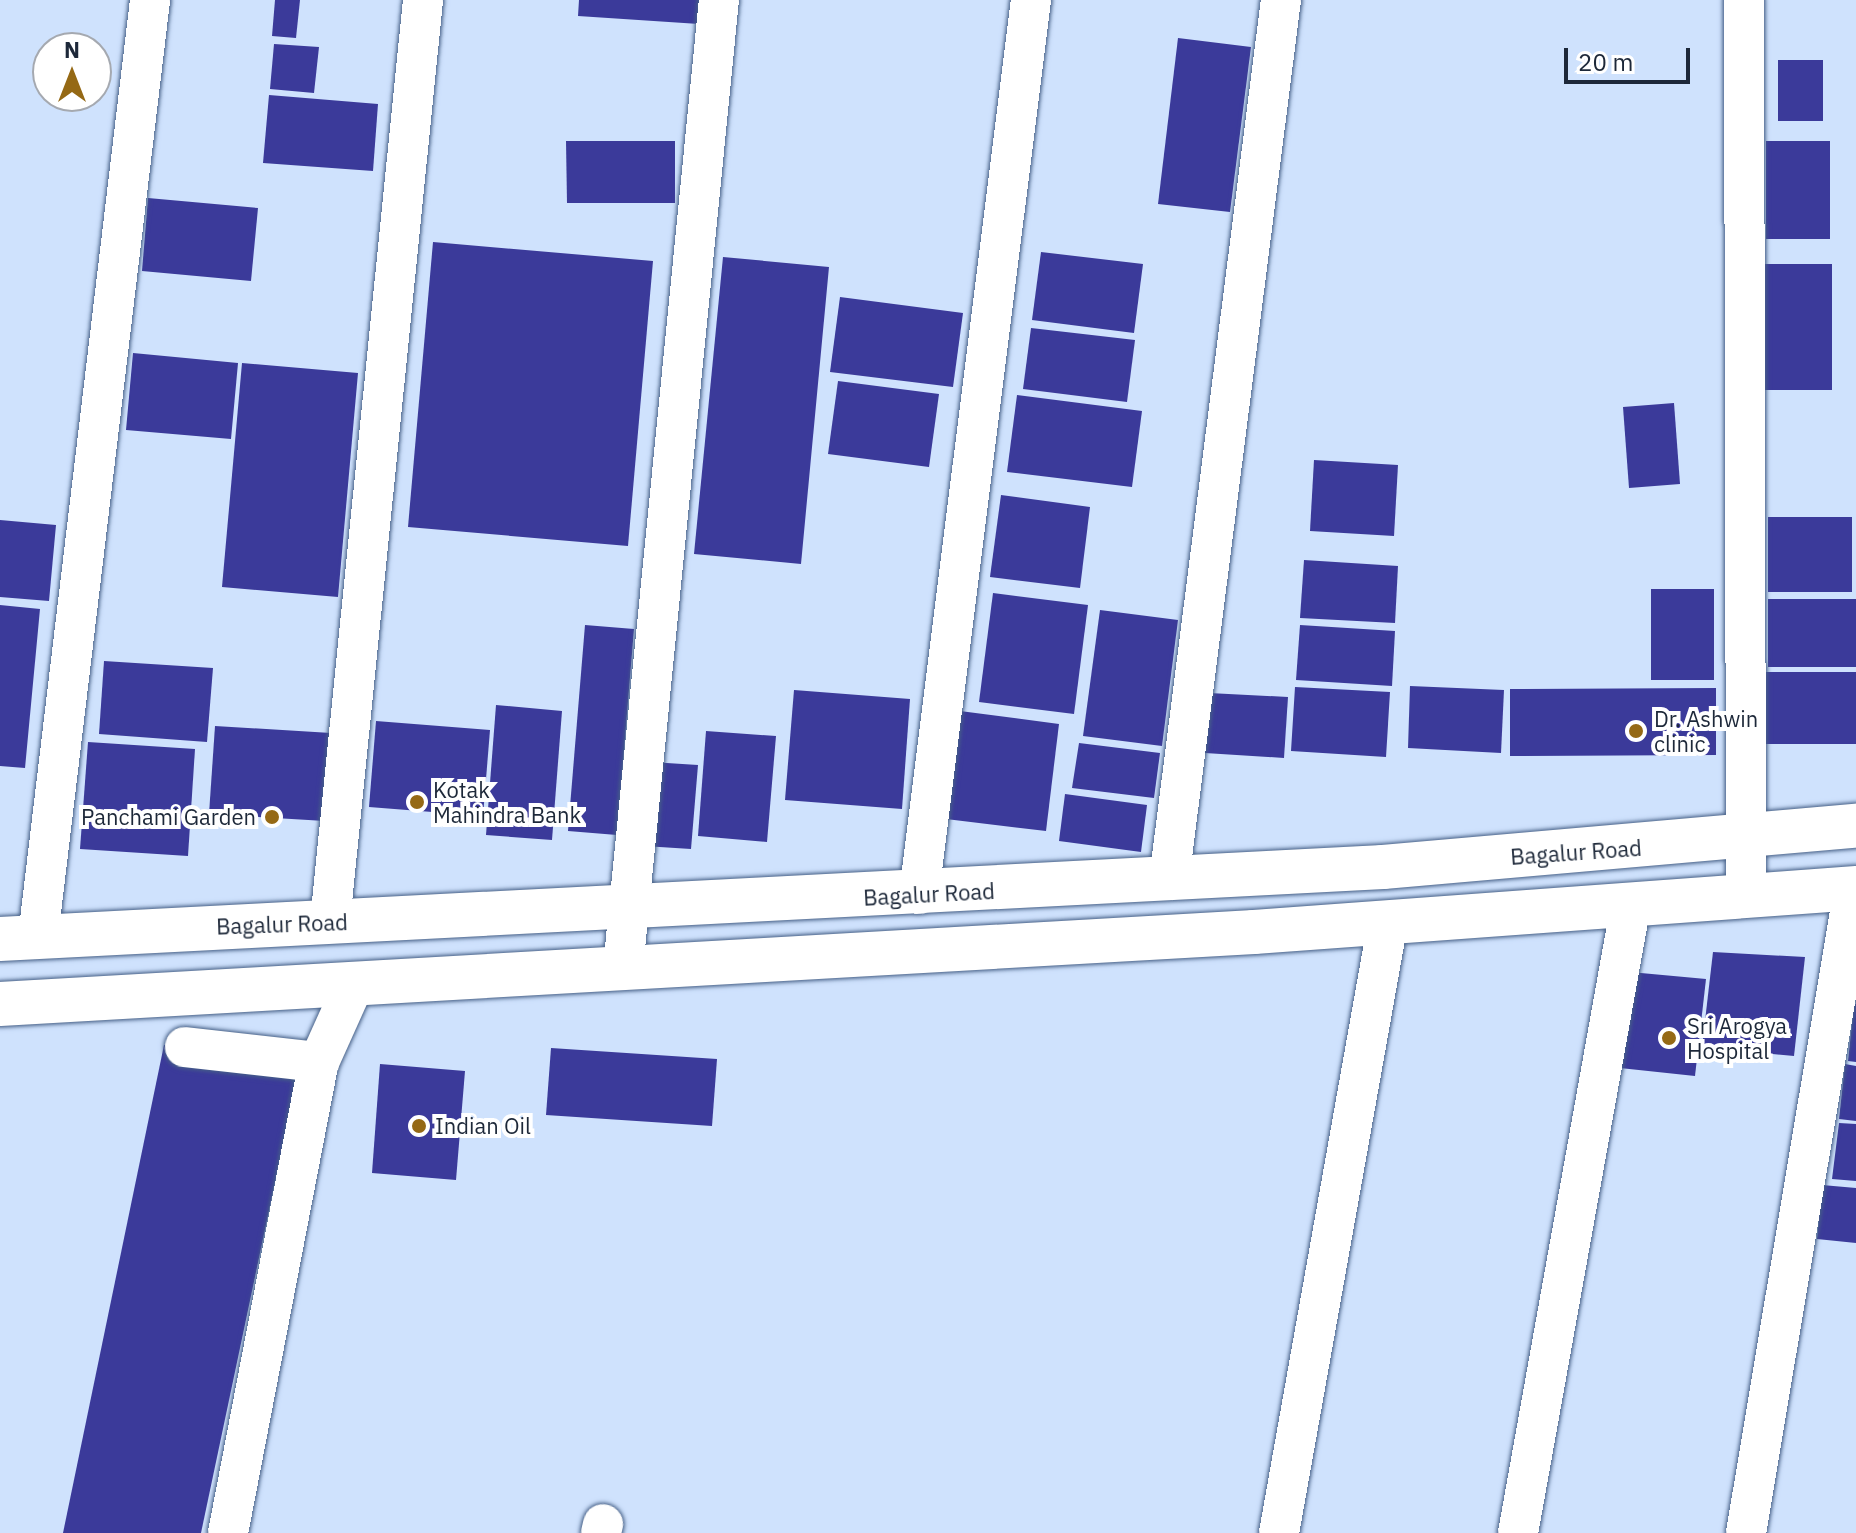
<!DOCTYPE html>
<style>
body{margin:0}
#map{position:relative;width:1856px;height:1533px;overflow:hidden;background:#cfe2fd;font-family:"IBM Plex Sans",sans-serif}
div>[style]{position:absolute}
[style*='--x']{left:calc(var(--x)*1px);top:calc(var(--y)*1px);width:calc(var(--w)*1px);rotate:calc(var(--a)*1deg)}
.building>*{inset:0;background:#3b3a9a}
.roads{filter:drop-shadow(0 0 2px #466087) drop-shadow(0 0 2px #466087)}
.minor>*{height:40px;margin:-20px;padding:0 20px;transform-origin:20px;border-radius:20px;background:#fff}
.major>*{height:44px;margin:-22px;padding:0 22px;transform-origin:22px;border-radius:22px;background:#fff}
.dots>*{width:22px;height:22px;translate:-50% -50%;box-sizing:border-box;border:4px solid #fff;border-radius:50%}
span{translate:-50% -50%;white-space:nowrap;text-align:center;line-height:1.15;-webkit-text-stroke:8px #fff;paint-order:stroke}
.poi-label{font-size:22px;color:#1d2839}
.left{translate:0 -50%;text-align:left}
.right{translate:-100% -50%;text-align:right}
.street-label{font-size:22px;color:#1d2839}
.north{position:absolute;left:32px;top:32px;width:80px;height:80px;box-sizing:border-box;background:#fff;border:2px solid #a5a9b0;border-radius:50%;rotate:0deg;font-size:22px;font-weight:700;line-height:32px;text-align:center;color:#1d2839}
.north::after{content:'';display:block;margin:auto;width:28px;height:36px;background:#956915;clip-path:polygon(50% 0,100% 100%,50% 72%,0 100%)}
.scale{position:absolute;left:1564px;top:48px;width:126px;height:36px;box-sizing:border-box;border:4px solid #1d2839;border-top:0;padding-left:10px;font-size:24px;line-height:28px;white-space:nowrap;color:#1d2839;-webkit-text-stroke:6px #fff;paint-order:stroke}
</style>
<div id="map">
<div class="building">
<div style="clip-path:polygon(275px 0,300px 0,296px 38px,272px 36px)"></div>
<div style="clip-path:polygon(579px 0,701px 0,699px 24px,578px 16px)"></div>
<div style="clip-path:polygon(1178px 38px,1251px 47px,1230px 212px,1158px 204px)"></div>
<div style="clip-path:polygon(274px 44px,319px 47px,314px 93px,270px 89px)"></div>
<div style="clip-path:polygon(1778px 60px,1823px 60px,1823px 121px,1778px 121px)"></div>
<div style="clip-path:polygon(269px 95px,378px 104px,373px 171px,263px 163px)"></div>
<div style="clip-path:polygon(566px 141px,675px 141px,675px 203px,567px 203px)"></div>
<div style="clip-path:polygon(1766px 141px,1830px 141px,1830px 239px,1766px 239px)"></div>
<div style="clip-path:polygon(148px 198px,258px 208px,251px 281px,142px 271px)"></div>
<div style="clip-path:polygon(433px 242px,653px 261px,628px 546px,408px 527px)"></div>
<div style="clip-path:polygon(1041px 252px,1143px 264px,1134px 333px,1032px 320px)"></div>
<div style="clip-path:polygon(723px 257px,829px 267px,801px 564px,694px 554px)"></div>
<div style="clip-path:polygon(1764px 264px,1832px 264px,1832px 390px,1764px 390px)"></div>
<div style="clip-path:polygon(840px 297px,963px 313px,953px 387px,830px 372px)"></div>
<div style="clip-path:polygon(1031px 328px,1135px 340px,1127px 402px,1023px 389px)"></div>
<div style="clip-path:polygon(133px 353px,238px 363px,231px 439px,126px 430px)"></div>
<div style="clip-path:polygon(242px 363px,358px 373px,338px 597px,222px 587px)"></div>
<div style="clip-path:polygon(838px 381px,939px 394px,929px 467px,828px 454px)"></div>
<div style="clip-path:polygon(1017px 395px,1142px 411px,1132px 487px,1007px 472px)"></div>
<div style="clip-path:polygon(1674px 403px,1680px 484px,1629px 488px,1623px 407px)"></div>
<div style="clip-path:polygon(1314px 460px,1398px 465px,1394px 536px,1310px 531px)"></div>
<div style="clip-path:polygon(1001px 495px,1090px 507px,1080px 588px,990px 577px)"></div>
<div style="clip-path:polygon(1768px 517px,1852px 517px,1852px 592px,1768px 592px)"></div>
<div style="clip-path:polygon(0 520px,56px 525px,49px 601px,0 597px)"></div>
<div style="clip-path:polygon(1304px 560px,1398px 566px,1395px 623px,1300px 618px)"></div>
<div style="clip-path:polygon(1651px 589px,1714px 589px,1714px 680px,1651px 680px)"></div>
<div style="clip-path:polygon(993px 593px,1088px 605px,1074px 714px,979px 702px)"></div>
<div style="clip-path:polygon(1768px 599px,1856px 599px,1856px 667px,1768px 667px)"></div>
<div style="clip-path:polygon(0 605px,40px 609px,25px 768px,0 766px)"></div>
<div style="clip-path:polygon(1100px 610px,1178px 620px,1162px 746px,1083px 736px)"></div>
<div style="clip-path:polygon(585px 625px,634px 629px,617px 835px,568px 831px)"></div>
<div style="clip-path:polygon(1300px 625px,1395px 631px,1392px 686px,1296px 680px)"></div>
<div style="clip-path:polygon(104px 661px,213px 668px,207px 742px,99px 734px)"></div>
<div style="clip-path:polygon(1755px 672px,1856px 672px,1856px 744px,1755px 744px)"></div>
<div style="clip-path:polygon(1410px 686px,1504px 690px,1501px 753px,1408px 748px)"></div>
<div style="clip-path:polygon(1295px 687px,1390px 692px,1386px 757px,1291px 751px)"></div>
<div style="clip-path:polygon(1716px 688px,1716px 755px,1510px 756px,1510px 689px)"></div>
<div style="clip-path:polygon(794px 690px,910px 699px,902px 809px,785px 800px)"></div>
<div style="clip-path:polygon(1209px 693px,1288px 697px,1284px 758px,1205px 753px)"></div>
<div style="clip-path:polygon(496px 705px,562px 711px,552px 840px,486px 835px)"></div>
<div style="clip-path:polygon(960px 711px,1059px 724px,1046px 831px,946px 819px)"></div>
<div style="clip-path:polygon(376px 721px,490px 730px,483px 816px,369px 807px)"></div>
<div style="clip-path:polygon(215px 726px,331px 733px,325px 821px,209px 814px)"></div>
<div style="clip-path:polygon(706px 731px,776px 736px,767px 842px,698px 836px)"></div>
<div style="clip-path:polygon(88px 742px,195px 749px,188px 856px,80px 849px)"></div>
<div style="clip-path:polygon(1079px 743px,1160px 753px,1154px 798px,1072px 788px)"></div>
<div style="clip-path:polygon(651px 762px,698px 765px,691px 849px,644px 846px)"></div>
<div style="clip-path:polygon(1065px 794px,1147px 805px,1141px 852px,1059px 841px)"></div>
<div style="clip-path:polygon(1713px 952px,1805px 957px,1794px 1056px,1702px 1047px)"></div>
<div style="clip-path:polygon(1630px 972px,1706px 979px,1695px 1076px,1620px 1068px)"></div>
<div style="clip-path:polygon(1854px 1004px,1856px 1004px,1856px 1062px,1848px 1061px)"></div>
<div style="clip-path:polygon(164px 1045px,298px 1073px,201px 1533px,63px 1533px)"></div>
<div style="clip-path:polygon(551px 1048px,717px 1059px,712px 1126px,546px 1115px)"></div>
<div style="clip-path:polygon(380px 1064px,465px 1071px,456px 1180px,372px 1173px)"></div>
<div style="clip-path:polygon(1845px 1064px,1856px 1066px,1856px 1121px,1839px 1119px)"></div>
<div style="clip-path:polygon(1839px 1123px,1856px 1124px,1856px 1181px,1832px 1179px)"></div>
<div style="clip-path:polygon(1822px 1185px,1856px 1188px,1856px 1243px,1817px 1239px)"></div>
</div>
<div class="roads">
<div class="minor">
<div style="--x:1744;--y:0;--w:896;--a:89.87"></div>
<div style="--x:1169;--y:880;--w:887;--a:-82.75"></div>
<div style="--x:919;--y:894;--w:901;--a:-82.86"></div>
<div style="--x:330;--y:922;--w:927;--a:-84.24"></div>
<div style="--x:38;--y:937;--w:944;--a:-83.18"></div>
<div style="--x:623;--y:968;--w:973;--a:-84.34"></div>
<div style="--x:185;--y:1047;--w:135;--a:6.4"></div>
<div style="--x:228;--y:1533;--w:480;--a:-79.1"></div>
<div style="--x:319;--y:1062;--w:85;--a:-65.8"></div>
<div style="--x:601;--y:1533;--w:9;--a:-77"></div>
<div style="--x:1279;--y:1533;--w:621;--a:-79.89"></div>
<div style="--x:1518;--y:1533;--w:639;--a:-79.82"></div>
<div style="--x:1746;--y:1533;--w:654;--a:-80.49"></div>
</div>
<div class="major">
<div style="--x:0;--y:939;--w:1385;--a:-2.98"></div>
<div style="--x:1383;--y:867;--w:475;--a:-5"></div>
<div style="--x:0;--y:1004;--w:1256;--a:-3.29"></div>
<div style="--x:1254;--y:932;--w:604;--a:-4.18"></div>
</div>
</div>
<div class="dots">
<div style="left:1636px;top:731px;background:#956915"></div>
<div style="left:417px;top:802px;background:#956915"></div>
<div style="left:272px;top:817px;background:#956915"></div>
<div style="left:1669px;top:1038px;background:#956915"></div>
<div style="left:419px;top:1126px;background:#956915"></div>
</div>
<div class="poi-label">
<span class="left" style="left:1654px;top:731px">Dr. Ashwin<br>clinic</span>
<span class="left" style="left:433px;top:802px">Kotak<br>Mahindra Bank</span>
<span class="right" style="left:256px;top:817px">Panchami Garden</span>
<span class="left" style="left:1687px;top:1038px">Sri Arogya<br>Hospital</span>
<span class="left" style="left:435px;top:1126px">Indian Oil</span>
</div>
<div class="street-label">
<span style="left:1576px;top:852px;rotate:-4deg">Bagalur Road</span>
<span style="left:929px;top:894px;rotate:-3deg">Bagalur Road</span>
<span style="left:282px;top:924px;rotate:-2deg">Bagalur Road</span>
</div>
<div class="north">N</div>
<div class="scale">20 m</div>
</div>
